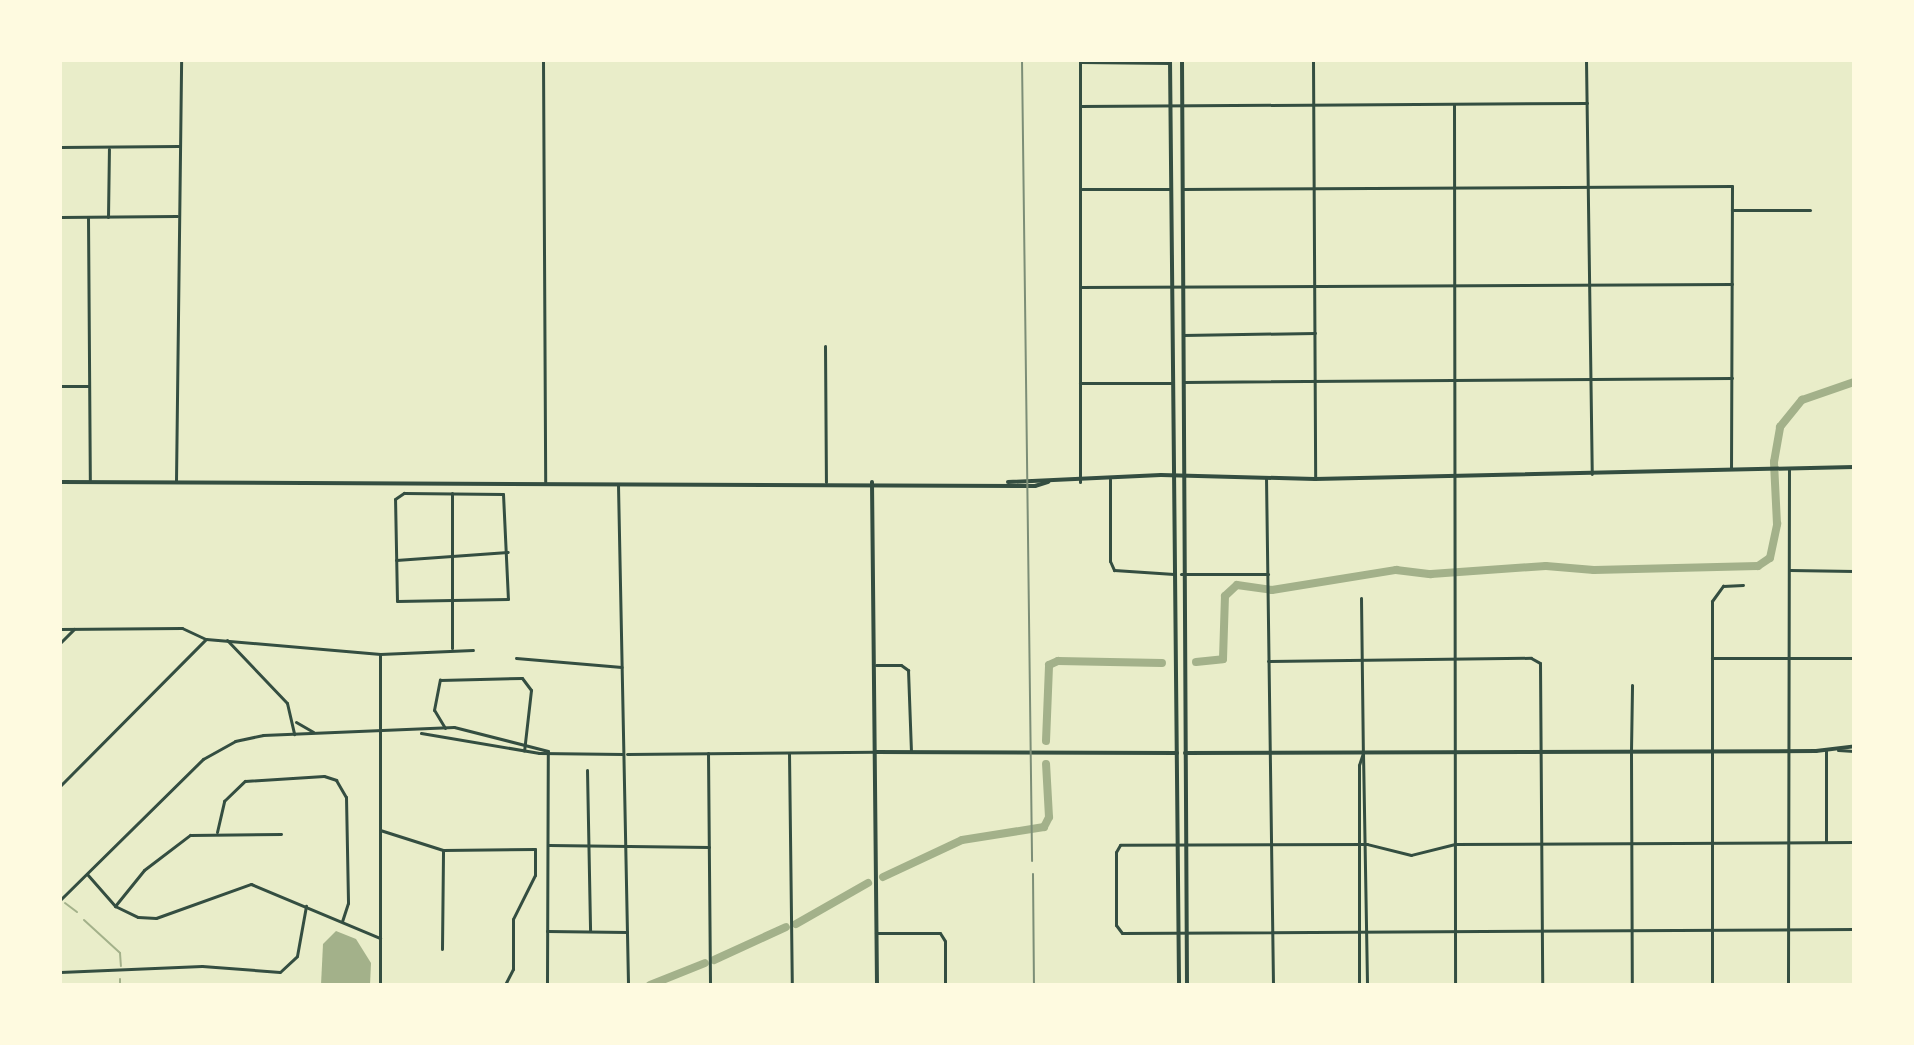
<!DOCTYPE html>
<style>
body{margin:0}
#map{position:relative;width:1914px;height:1045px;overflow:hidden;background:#e9edc9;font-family:"Alegreya Sans",sans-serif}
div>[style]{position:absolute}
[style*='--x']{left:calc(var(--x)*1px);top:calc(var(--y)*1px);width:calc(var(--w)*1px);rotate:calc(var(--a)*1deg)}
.water>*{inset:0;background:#a3b18a}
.stream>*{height:2px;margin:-1px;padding:0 1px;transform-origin:1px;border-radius:1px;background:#a3b18a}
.river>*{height:8px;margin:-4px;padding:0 4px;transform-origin:4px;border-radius:4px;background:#a3b18a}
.minor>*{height:3px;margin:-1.5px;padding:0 1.5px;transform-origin:1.5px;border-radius:1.5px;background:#344e41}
.tertiary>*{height:3px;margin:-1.5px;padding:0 1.5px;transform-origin:1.5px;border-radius:1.5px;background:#344e41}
.secondary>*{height:4px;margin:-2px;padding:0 2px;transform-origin:2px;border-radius:2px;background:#344e41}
.primary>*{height:4px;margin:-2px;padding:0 2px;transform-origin:2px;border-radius:2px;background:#344e41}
.rail>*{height:2px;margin:-1px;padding:0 1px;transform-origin:1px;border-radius:1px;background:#7c8e77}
span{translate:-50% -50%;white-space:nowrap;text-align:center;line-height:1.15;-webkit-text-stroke:8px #fefae0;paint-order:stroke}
.frame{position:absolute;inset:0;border:62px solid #fefae0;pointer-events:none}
</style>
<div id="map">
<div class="water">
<div style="clip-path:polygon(336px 931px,356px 939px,371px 963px,370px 985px,321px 985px,323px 944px)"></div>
</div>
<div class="stream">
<div style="--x:65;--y:903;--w:15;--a:37"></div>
<div style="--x:84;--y:920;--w:49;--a:42.5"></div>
<div style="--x:120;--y:953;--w:13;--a:86"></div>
<div style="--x:120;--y:979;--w:6;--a:90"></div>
</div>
<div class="river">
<div style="--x:1196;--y:662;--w:27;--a:-6"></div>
<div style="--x:1223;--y:659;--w:63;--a:-88.2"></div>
<div style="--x:1225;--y:596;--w:16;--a:-43"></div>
<div style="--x:1237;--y:585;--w:35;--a:8"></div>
<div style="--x:1272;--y:590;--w:126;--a:-9.2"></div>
<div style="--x:1396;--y:570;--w:35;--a:7"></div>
<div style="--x:1431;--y:574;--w:115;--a:-4"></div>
<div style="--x:1546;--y:566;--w:48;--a:4.8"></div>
<div style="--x:1594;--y:570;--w:164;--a:-1.4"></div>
<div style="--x:1758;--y:566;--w:14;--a:-34"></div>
<div style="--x:1770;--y:558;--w:35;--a:-78"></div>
<div style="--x:1777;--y:524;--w:62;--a:-92.8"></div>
<div style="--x:1774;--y:462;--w:36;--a:-80"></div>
<div style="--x:1780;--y:427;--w:35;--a:-51"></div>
<div style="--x:1802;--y:400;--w:55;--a:-19.1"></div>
<div style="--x:1046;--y:741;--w:76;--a:-87.7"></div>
<div style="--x:1049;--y:665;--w:10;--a:-24"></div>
<div style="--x:1058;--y:661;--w:104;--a:1.1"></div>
<div style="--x:883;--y:877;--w:87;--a:-25.1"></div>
<div style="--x:962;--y:840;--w:83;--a:-9"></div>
<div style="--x:1044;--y:827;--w:11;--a:-63"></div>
<div style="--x:1049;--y:817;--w:53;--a:-93.2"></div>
<div style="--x:796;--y:924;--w:83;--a:-29.7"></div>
<div style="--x:714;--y:960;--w:79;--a:-24.6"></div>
<div style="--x:650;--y:985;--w:59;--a:-21.8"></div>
</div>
<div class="minor">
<div style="--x:1313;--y:60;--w:419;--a:89.7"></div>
<div style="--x:1586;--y:60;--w:414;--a:89.2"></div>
<div style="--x:1081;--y:62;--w:89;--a:0.6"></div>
<div style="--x:1454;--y:104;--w:881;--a:89.93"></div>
<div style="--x:1080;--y:106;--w:507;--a:-0.34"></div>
<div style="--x:60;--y:147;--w:119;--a:-0.5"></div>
<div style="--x:1082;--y:189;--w:88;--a:0"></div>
<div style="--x:1182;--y:189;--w:550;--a:-0.31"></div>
<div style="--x:1732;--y:186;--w:283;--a:90.2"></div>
<div style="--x:1732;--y:210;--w:78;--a:0"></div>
<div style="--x:60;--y:217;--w:117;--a:-0.5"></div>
<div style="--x:88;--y:217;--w:265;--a:89.6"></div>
<div style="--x:108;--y:217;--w:68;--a:-89.2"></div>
<div style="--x:1080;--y:287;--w:652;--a:-0.26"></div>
<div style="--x:1183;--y:335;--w:132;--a:-0.9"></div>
<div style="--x:825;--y:346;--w:136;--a:89.6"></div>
<div style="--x:1183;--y:382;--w:549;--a:-0.42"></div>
<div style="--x:1080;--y:383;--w:91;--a:0"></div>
<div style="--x:60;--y:386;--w:29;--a:0"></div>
<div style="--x:1266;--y:477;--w:508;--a:89.21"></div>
<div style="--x:1110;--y:479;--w:82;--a:90"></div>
<div style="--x:1110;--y:561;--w:10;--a:66"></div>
<div style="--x:1114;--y:570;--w:60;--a:3.8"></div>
<div style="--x:176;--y:481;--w:421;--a:-89.3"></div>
<div style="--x:1080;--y:482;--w:422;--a:-90"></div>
<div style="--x:404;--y:493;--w:99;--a:0.6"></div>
<div style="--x:503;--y:494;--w:105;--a:87.3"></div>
<div style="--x:508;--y:599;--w:111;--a:179"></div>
<div style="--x:397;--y:601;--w:102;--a:-91.1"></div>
<div style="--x:395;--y:499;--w:11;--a:-34"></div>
<div style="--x:396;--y:560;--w:112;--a:-4.1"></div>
<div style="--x:1790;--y:570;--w:64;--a:0.9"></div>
<div style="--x:1181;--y:574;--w:87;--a:0"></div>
<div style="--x:1361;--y:598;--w:155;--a:89.3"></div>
<div style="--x:60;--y:629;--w:122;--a:-0.5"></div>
<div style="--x:182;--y:628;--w:26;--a:25"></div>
<div style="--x:206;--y:639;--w:175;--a:4.9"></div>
<div style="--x:380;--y:654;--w:93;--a:-2.5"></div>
<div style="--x:227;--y:640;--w:87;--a:46.4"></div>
<div style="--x:287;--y:703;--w:32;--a:77"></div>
<div style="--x:60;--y:643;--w:20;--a:-45"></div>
<div style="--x:452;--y:648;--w:155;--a:-90"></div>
<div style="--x:380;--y:654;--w:331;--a:90"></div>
<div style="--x:516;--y:658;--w:106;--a:4.9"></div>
<div style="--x:1712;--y:658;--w:142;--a:0"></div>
<div style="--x:1268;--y:661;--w:263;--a:-0.7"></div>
<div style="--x:1531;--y:658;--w:10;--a:29"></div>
<div style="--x:1540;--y:663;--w:322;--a:89.6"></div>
<div style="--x:876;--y:665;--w:25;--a:0"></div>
<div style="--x:901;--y:665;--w:9;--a:36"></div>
<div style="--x:908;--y:670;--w:82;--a:87.9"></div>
<div style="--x:296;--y:722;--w:20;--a:30"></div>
<div style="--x:445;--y:728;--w:21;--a:-121"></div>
<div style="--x:434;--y:710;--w:31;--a:-79"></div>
<div style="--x:440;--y:680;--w:82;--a:-1.4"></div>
<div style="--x:522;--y:678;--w:15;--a:53"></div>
<div style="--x:531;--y:690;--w:61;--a:96.5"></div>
<div style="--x:421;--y:733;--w:120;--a:9.6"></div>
<div style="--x:539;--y:753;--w:84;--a:0.7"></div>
<div style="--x:1838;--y:750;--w:16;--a:4"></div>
<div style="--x:1631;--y:751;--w:66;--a:-89.1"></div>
<div style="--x:708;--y:753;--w:232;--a:89.5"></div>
<div style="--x:789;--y:753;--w:232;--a:89.3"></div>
<div style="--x:587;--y:770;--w:161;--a:88.9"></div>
<div style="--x:60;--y:786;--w:207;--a:-45.2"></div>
<div style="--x:380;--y:830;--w:66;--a:17.6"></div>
<div style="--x:443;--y:850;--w:92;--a:-0.6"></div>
<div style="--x:535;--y:849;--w:26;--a:90"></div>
<div style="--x:535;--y:875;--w:49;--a:116.6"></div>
<div style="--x:513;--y:919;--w:50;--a:90"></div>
<div style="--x:513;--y:969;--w:18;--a:117"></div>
<div style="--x:217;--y:832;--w:32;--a:-77"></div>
<div style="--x:224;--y:801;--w:29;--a:-44"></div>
<div style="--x:245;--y:781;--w:79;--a:-3.6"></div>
<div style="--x:324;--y:776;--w:13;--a:18"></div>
<div style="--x:336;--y:780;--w:20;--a:60"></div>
<div style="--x:346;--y:797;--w:106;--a:88.9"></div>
<div style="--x:348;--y:903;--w:19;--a:108"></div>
<div style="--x:1826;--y:842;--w:92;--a:-90"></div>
<div style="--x:1854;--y:842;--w:399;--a:179.7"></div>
<div style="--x:1455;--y:844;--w:45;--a:166"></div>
<div style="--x:1411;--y:855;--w:45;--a:-166"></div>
<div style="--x:1367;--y:844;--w:247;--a:179.8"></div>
<div style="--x:1120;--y:845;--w:8;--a:120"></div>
<div style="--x:1116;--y:852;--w:73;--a:90"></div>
<div style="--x:1116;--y:925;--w:10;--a:53"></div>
<div style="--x:1122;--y:933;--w:732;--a:-0.31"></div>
<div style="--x:549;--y:845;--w:160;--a:0.7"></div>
<div style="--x:87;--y:874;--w:43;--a:48.8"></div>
<div style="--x:115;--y:906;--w:25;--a:26"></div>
<div style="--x:138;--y:917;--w:18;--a:3"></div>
<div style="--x:156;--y:918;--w:101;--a:-19.7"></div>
<div style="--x:251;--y:884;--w:140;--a:22.7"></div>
<div style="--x:60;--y:900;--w:201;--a:-44.6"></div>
<div style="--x:203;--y:759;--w:37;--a:-29"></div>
<div style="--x:235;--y:741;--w:29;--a:-12"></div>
<div style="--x:263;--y:735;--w:191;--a:-2.4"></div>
<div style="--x:454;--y:727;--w:97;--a:14.3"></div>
<div style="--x:115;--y:906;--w:46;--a:-51.1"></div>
<div style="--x:144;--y:870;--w:58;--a:-37.3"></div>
<div style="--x:190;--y:835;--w:91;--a:-0.6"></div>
<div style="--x:547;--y:931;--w:80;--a:0.7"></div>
<div style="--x:876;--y:933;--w:64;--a:0"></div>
<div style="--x:940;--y:933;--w:9;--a:58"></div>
<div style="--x:945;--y:941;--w:44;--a:90"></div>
<div style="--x:442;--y:949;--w:99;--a:-89.4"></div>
<div style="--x:60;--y:972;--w:142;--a:-2.4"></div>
<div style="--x:202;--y:966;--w:78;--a:4.4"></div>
<div style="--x:280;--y:972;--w:23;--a:-43"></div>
<div style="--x:297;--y:956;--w:51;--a:-79.8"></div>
<div style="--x:547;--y:984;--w:233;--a:-89.8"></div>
<div style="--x:1712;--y:985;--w:384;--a:-90"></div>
<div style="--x:1712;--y:601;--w:19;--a:-54"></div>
<div style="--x:1723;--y:586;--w:20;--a:-3"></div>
<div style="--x:1788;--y:985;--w:516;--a:-89.89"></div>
</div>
<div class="tertiary">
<div style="--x:543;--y:60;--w:422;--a:89.7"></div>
<div style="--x:618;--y:485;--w:500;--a:88.85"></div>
<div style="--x:1363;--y:753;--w:232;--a:89"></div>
<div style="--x:1631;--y:753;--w:232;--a:89.8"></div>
<div style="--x:627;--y:754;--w:248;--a:-0.5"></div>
<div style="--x:1359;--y:985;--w:220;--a:-90"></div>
<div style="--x:1359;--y:765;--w:13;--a:-72"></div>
</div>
<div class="secondary">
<div style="--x:60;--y:482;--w:975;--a:0.24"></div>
<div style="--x:1035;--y:486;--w:14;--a:-17"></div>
<div style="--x:872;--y:482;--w:503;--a:89.43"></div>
<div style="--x:1008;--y:482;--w:153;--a:-2.6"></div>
<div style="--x:1161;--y:475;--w:154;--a:1.5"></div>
<div style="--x:1315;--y:479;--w:539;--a:-1.28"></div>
<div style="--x:875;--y:752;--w:302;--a:0.2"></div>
</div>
<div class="primary">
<div style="--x:1170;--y:60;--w:925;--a:89.44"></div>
<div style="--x:1182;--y:60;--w:925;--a:89.69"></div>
<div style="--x:1185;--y:753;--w:631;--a:-0.18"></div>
<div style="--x:1816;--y:751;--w:38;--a:-7"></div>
</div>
<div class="rail">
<div style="--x:1022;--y:60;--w:801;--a:89.28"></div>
<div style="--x:1033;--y:874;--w:111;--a:89.5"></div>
</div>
<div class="frame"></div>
</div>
